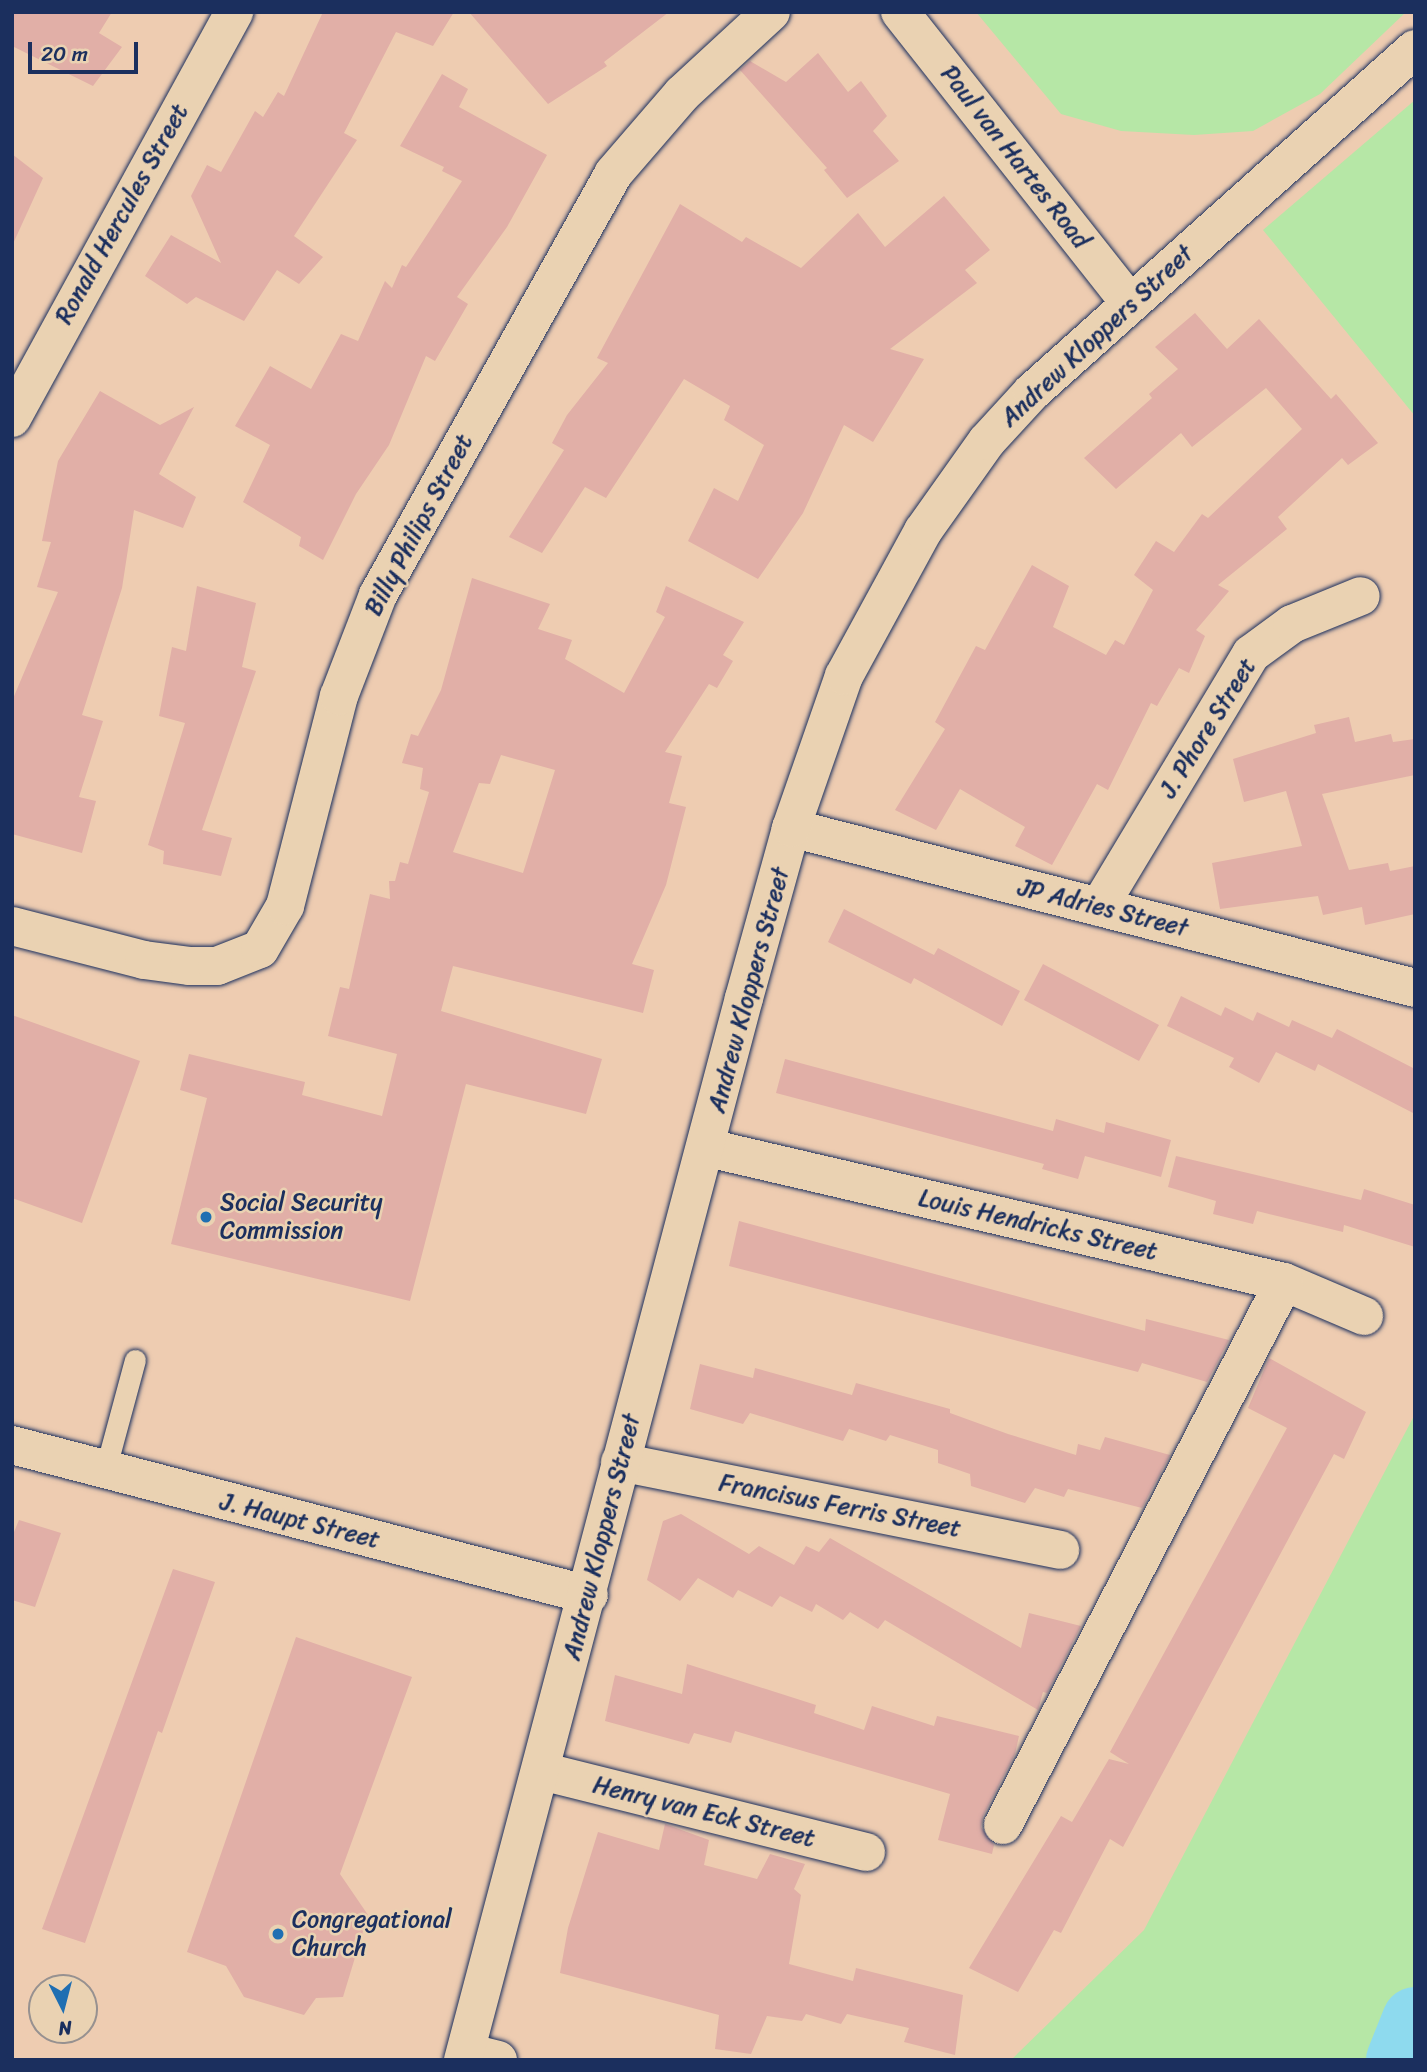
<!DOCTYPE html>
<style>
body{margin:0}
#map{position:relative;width:1427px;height:2072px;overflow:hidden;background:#eeccb1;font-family:Sriracha,sans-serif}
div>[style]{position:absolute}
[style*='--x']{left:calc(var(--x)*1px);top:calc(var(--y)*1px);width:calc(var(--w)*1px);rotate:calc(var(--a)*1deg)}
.green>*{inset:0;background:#b6e7a6}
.river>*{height:66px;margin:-33px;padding:0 33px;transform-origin:33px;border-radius:33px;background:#8edaee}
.building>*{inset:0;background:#e1afa7}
.roads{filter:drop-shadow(0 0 2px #1b2f5e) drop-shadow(0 0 2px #1b2f5e)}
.lane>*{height:21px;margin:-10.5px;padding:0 10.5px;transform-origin:10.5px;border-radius:10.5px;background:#ead2b2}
.street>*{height:38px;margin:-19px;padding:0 19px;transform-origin:19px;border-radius:19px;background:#ead2b2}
.secondary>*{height:38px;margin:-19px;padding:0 19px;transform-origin:19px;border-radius:19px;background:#ead2b2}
.dots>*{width:19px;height:19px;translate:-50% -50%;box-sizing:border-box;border:4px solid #ead2b2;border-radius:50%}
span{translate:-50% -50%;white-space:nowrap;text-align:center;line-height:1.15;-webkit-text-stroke:5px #ead2b2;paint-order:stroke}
.street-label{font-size:24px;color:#1b2f5e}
.poi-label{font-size:24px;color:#1b2f5e}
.left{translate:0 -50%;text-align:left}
.frame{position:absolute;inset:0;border:14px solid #1b2f5e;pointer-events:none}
.north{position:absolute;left:28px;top:1974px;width:70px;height:70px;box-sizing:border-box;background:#ead2b2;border:2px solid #979190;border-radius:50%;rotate:174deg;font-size:19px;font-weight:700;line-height:28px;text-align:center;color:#1b2f5e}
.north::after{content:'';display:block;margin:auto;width:24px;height:32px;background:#1f6fb2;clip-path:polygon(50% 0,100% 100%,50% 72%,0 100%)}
.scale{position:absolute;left:28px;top:42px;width:110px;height:32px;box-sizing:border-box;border:4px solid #1b2f5e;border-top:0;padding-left:9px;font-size:21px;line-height:24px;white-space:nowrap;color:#1b2f5e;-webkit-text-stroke:5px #ead2b2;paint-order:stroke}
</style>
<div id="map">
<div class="green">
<div style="clip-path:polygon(976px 12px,1406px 12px,1320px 94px,1253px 131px,1194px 135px,1121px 131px,1061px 114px)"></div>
<div style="clip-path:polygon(1415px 100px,1415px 416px,1263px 230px)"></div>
<div style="clip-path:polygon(1415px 1414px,1415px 2060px,1011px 2060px,1144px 1930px)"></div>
</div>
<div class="river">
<div style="--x:1399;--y:2060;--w:43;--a:-68.2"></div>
</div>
<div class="building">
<div style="clip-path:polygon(12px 12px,112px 12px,99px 33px,122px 47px,93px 86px,12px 46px)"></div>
<div style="clip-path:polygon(323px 12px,454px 12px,433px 46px,396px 32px,344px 133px,357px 140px,294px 236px,323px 257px,299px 284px,277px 270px,244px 321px,196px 297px,187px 304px,145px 276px,171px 235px,221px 263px,191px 196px,207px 165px,221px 172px,255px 111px,263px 117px,278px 92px,284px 96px)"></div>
<div style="clip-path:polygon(469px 12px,669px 12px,604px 62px,607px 66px,548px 104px)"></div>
<div style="clip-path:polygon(818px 53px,848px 92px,861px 81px,887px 116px,873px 131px,899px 161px,847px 198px,824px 170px,827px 168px,740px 70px,750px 61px,786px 82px)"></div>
<div style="clip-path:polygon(442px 74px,468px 89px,459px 107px,547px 155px,507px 227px,457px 297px,468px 304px,435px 361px,426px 356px,389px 445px,356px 494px,323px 560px,299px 546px,301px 537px,243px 502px,270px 445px,235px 426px,270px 366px,311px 389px,341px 334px,358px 341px,385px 281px,392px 288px,402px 265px,406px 267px,462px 181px,442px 171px,444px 167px,400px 146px)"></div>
<div style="clip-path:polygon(12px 154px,43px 178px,12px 246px)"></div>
<div style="clip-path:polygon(944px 196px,990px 250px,965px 270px,977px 283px,890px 349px,924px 359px,873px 442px,844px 425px,803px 513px,758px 579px,688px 541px,714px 488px,738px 501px,764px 445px,724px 420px,730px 406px,684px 379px,606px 498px,585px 487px,542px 553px,509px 537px,564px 450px,552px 443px,567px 415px,608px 363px,597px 358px,680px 204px,742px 242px,746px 237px,801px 268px,858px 213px,885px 247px)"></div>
<div style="clip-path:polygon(1195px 313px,1227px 349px,1259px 319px,1331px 399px,1336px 394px,1378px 443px,1348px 465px,1342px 458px,1278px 517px,1287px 529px,1218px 585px,1229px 591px,1196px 630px,1205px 636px,1189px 673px,1179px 668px,1157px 706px,1151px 703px,1108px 790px,1097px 784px,1052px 865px,1015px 846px,1025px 827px,960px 789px,936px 830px,895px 810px,945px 729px,935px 722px,976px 646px,985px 650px,1032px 565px,1069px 586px,1053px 627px,1106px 655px,1115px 640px,1124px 645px,1153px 590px,1134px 575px,1156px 541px,1174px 552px,1202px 514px,1208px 518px,1302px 429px,1266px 388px,1192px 447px,1181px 433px,1116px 489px,1084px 458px,1152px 398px,1149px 394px,1178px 369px,1155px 347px)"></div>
<div style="clip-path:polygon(100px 391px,160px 425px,194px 407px,159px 474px,196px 497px,183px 528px,134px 510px,122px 588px,82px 715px,103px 721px,79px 797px,96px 801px,82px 853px,12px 834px,12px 701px,58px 592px,37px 587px,51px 542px,42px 541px,58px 461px)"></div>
<div style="clip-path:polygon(evenodd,472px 578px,550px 604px,538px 629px,572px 640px,565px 659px,624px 693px,665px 617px,656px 612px,666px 586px,744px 622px,723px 655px,733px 661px,717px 688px,709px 684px,665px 752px,682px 756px,669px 803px,686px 807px,666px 885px,632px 964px,654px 970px,643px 1013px,453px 966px,441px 1011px,602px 1059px,586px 1114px,466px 1084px,410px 1301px,171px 1244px,207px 1098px,180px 1090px,189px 1054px,305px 1082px,302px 1095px,382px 1116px,397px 1054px,328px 1036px,340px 987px,349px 989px,370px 894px,390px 899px,389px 881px,395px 881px,400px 862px,408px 864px,429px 792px,420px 789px,423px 768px,402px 763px,411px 734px,418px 736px,441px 690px,472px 578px,501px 755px,555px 770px,523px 873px,453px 852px,479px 783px,490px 784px,501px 755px)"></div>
<div style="clip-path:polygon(197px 586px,256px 603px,242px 667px,256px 671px,202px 830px,232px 838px,221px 876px,163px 864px,164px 851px,148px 845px,185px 723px,159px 716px,172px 647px,186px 651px)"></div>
<div style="clip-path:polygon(1349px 717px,1355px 742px,1391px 734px,1393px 742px,1415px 739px,1415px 775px,1322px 794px,1349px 870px,1388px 863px,1390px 871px,1415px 866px,1415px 914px,1365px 925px,1362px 907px,1323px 915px,1318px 896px,1220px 909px,1212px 863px,1302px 846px,1286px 791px,1244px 802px,1233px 759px,1316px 733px,1314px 725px)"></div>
<div style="clip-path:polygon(844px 909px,934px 955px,938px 948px,1020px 991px,1002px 1026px,914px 978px,911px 984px,828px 942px)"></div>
<div style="clip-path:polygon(1043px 964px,1159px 1025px,1139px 1061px,1024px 1000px)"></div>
<div style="clip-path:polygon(1181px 996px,1221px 1016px,1225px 1007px,1253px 1021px,1257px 1012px,1289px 1027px,1292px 1020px,1332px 1038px,1337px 1029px,1415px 1069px,1415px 1114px,1318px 1064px,1315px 1071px,1276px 1052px,1259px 1083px,1229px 1067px,1234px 1058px,1167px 1026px)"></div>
<div style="clip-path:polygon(12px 1015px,140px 1061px,82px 1223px,12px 1198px)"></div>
<div style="clip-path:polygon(785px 1059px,1053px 1131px,1056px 1119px,1104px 1133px,1106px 1122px,1171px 1140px,1161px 1177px,1085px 1156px,1078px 1179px,1042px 1169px,1044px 1164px,776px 1093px)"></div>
<div style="clip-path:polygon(1176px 1156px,1361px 1200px,1364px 1189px,1415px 1205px,1415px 1247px,1344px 1225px,1343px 1232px,1257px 1211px,1253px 1224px,1213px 1214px,1216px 1201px,1168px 1187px)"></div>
<div style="clip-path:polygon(739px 1221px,1145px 1331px,1146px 1319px,1229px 1340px,1207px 1382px,1142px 1363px,1138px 1372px,729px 1266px)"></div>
<div style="clip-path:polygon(1269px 1358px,1366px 1412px,1344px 1459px,1334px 1454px,1123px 1847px,1110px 1839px,1061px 1933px,1054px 1930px,1018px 1992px,969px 1968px,1061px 1816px,1072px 1822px,1109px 1759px,1129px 1764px,1110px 1752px,1287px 1428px,1248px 1408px)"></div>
<div style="clip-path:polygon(700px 1364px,753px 1378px,755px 1368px,852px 1395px,856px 1383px,950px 1409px,950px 1413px,1008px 1434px,1076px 1455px,1078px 1444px,1100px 1450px,1105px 1437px,1170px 1455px,1142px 1508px,1068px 1489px,1064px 1497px,1035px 1488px,1025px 1503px,971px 1486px,970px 1474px,938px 1463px,938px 1450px,890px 1435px,886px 1441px,849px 1429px,843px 1441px,750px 1413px,743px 1424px,690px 1409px)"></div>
<div style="clip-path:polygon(681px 1514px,749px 1554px,759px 1546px,794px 1565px,806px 1546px,819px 1552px,830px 1538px,1021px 1648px,1029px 1613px,1081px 1626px,1047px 1693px,1043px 1692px,1038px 1710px,885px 1620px,878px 1629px,850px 1612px,843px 1620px,816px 1604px,812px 1612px,780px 1596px,772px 1607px,738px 1590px,733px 1598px,698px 1578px,680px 1601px,647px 1580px,663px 1521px)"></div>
<div style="clip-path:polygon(19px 1520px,61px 1533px,35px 1607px,12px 1600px,12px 1537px)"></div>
<div style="clip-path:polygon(173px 1569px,215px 1582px,162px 1733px,158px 1731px,85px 1943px,42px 1929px)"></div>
<div style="clip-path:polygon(296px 1637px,412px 1677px,340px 1874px,368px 1915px,343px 1997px,316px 1998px,304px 2015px,244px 1997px,226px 1966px,187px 1952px)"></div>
<div style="clip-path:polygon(687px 1664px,816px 1705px,814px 1713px,864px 1730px,872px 1706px,934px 1726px,937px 1716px,1019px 1736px,1015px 1754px,983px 1816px,981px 1827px,994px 1845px,992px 1854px,938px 1840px,950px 1794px,735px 1731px,731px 1743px,694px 1733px,689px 1744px,605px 1721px,615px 1675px,682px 1694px)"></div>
<div style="clip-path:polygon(665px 1824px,709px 1840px,704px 1865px,757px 1879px,770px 1854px,805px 1864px,794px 1889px,801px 1895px,789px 1964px,853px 1981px,856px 1968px,963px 1995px,955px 2055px,904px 2042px,909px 2028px,847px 2014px,841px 2024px,806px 2014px,802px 2021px,767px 2016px,751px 2054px,715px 2049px,719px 2015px,560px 1973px,568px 1928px,598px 1832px,659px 1850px)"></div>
</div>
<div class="roads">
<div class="lane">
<div style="--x:105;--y:1471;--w:115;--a:-74.9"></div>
</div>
<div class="street">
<div style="--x:900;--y:12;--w:370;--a:51.7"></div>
<div style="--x:12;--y:418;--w:463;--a:-61.3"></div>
<div style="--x:791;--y:828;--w:644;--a:14.38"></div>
<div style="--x:1099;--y:907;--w:295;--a:-59"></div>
<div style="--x:1251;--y:654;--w:51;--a:-36.2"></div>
<div style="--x:1292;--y:624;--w:74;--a:-22.1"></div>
<div style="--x:12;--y:926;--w:136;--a:14.4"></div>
<div style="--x:144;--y:960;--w:45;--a:7.6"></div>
<div style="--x:189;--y:966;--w:28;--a:0"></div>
<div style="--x:217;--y:966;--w:46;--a:-21.6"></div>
<div style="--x:260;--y:949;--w:50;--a:-59.8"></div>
<div style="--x:285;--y:906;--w:217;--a:-75.6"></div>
<div style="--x:339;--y:696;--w:108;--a:-68.9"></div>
<div style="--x:378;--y:595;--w:482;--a:-60.8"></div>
<div style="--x:613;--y:174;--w:106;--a:-49.2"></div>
<div style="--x:682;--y:94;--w:121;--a:-42.7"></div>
<div style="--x:708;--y:1148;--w:591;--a:13.1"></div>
<div style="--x:1284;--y:1282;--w:87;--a:23"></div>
<div style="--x:12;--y:1445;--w:596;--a:14.57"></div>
<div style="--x:620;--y:1462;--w:449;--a:11.3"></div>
<div style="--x:541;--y:1771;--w:335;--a:14"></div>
<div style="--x:1003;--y:1825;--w:611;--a:-62.64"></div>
<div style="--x:466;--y:2052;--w:33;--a:14"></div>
</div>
<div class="secondary">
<div style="--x:463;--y:2060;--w:1099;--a:-75.18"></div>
<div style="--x:744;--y:998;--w:176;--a:-74.5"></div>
<div style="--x:791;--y:828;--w:161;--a:-70.8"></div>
<div style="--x:844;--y:676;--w:165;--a:-61.4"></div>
<div style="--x:923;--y:531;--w:110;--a:-54.6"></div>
<div style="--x:987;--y:441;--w:67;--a:-47.4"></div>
<div style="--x:1032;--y:392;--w:514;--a:-41.85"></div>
</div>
</div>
<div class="dots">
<div style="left:206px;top:1217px;background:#1f6fb2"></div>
<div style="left:278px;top:1934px;background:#1f6fb2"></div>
</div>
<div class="street-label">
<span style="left:1015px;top:157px;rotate:52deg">Paul van Hartes Road</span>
<span style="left:122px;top:214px;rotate:-61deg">Ronald Hercules Street</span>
<span style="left:1097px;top:336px;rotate:-43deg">Andrew Kloppers Street</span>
<span style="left:419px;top:525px;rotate:-62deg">Billy Philips Street</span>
<span style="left:1208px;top:728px;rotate:-58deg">J. Phore Street</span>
<span style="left:1103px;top:908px;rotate:14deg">JP Adries Street</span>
<span style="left:749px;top:990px;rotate:-75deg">Andrew Kloppers Street</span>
<span style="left:1038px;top:1225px;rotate:13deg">Louis Hendricks Street</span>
<span style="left:840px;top:1506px;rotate:11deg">Francisus Ferris Street</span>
<span style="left:300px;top:1521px;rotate:14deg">J. Haupt Street</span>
<span style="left:602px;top:1537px;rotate:-76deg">Andrew Kloppers Street</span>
<span style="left:704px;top:1812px;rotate:14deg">Henry van Eck Street</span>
</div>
<div class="poi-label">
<span class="left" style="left:220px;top:1217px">Social Security<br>Commission</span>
<span class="left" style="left:292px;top:1934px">Congregational<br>Church</span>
</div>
<div class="frame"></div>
<div class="north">N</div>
<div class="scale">20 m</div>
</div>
